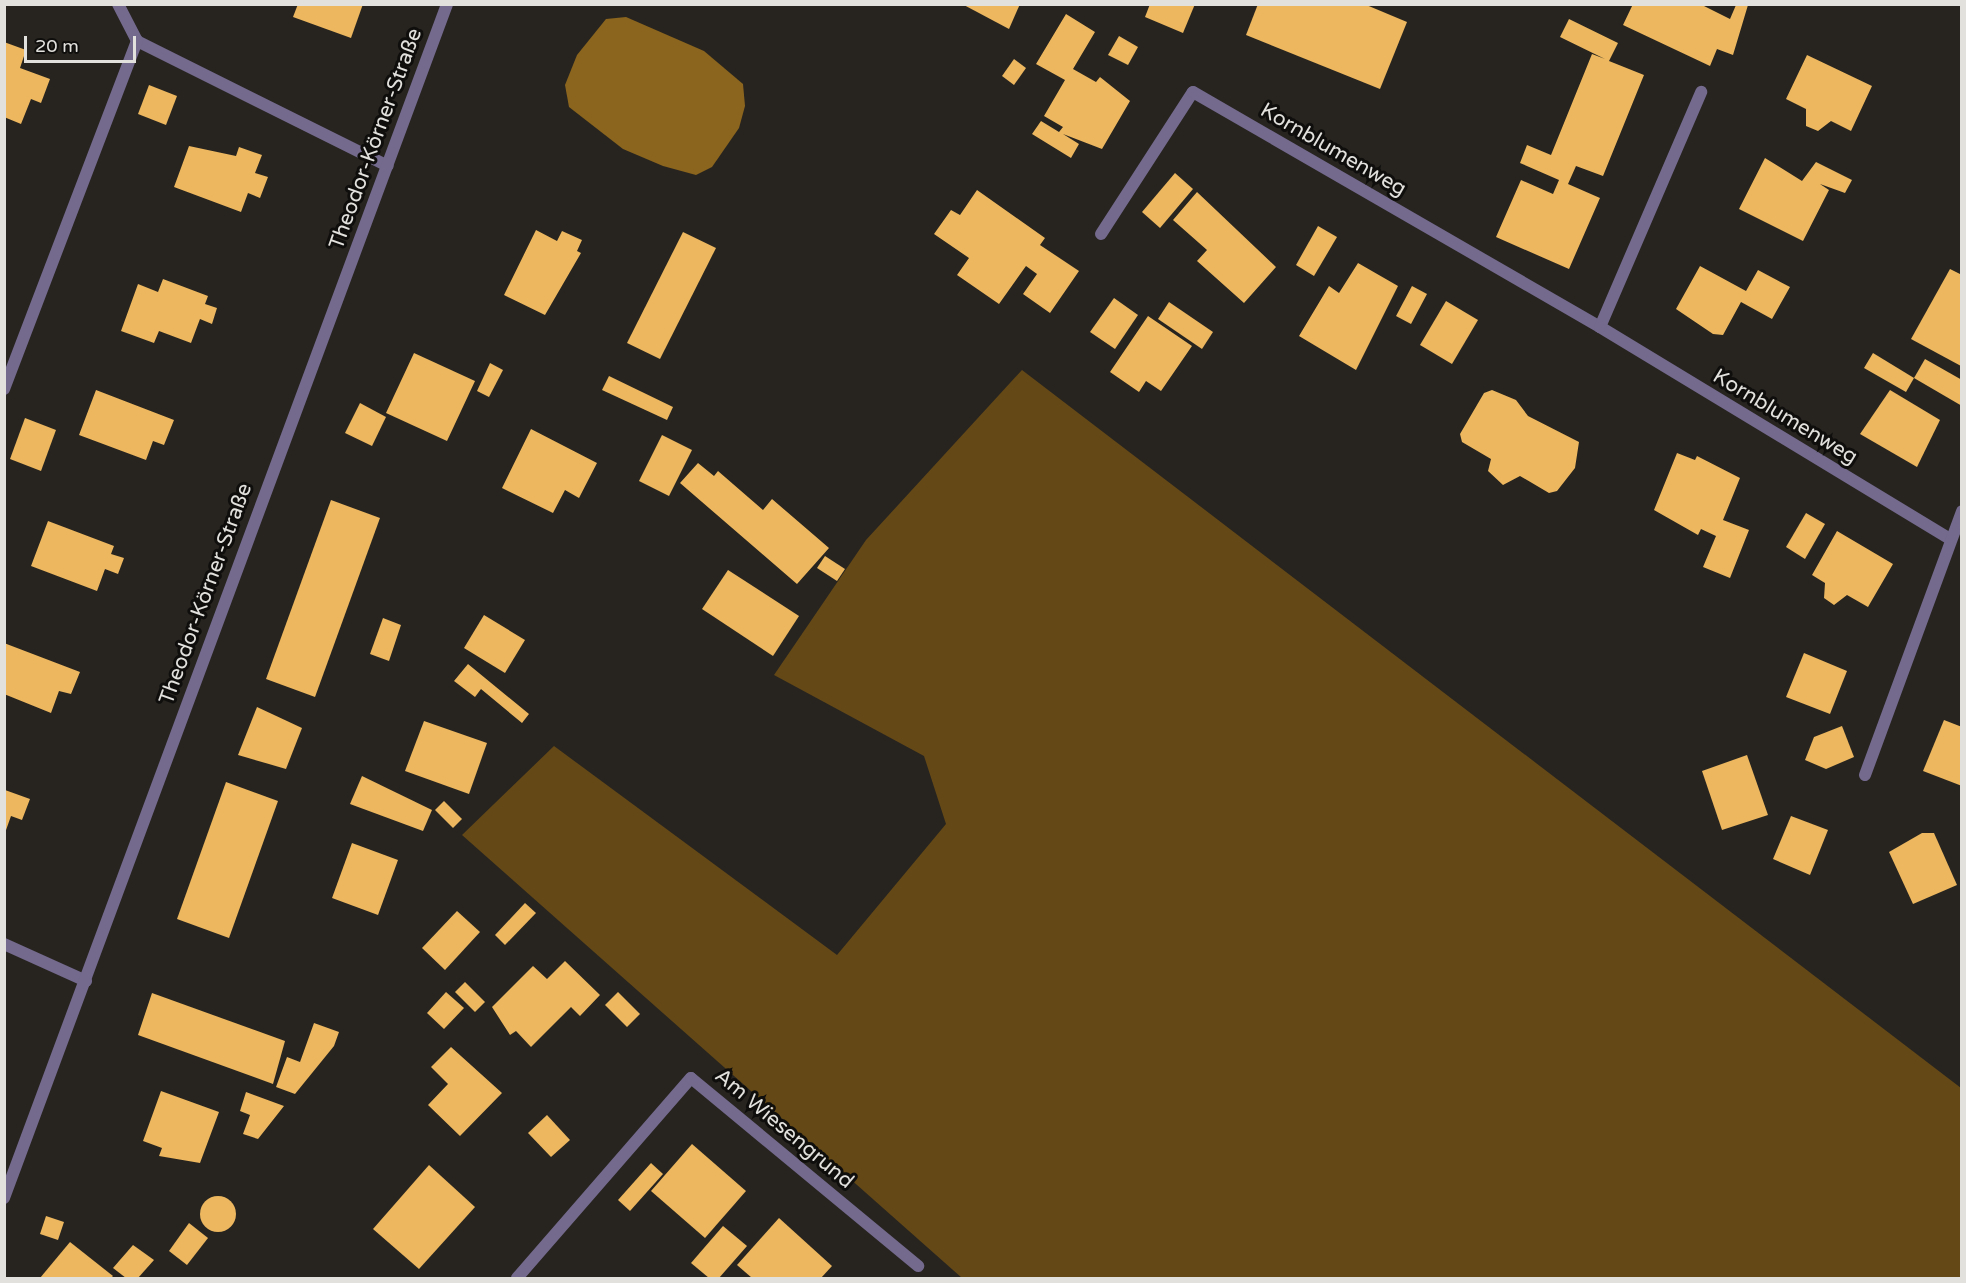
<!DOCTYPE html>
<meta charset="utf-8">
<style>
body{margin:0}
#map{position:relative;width:1966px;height:1283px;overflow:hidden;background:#272420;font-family:"Varela Round",sans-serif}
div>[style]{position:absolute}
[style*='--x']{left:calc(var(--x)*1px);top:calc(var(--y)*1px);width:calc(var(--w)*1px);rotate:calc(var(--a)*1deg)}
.green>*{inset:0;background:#644816}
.water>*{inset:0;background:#8b651d}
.building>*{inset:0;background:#ecb75e}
.round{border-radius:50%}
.minor>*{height:12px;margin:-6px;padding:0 6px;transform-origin:6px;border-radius:6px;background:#736a8d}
.tertiary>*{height:12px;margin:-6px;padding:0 6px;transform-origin:6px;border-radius:6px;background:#736a8d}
span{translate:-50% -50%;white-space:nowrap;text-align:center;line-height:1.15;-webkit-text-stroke:6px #0f0e0c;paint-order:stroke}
.street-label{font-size:21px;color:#e3e1de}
.frame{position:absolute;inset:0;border:6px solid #e3e1de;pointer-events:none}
.scale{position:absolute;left:24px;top:36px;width:112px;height:27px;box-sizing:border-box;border:3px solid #e3e1de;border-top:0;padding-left:8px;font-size:18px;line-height:21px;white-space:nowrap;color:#e3e1de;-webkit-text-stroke:4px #0f0e0c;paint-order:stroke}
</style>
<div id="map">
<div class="green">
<div style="clip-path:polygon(1022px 370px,1961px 1088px,1961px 1278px,962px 1278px,462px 835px,554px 746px,837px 955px,946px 824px,924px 756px,774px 675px,866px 540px)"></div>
</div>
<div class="water">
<div style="clip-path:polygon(626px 17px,704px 51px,743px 84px,745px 106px,739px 128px,712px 167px,696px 175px,663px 166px,623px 149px,569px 107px,565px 85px,577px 55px,606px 19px)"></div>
</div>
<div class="building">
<div style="clip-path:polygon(298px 4px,363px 4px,351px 38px,293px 17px)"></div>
<div style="clip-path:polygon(962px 4px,1020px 4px,1009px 29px)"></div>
<div style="clip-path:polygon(1150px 4px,1195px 4px,1183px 33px,1145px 17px)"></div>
<div style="clip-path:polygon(1258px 4px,1364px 4px,1407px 22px,1380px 89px,1246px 35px)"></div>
<div style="clip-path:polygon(1633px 4px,1700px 4px,1730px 19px,1736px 5px,1748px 5px,1733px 55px,1717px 49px,1710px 66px,1623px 25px)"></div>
<div style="clip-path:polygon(1066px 14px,1095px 32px,1073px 69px,1096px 82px,1100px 77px,1130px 101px,1102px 149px,1063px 134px,1079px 144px,1071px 158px,1032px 134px,1041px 121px,1059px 132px,1063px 127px,1044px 116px,1065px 80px,1036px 64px)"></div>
<div style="clip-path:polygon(1569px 19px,1618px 43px,1609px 61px,1644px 75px,1603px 176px,1576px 166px,1568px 184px,1600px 198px,1569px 269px,1496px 237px,1521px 180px,1553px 194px,1559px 180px,1520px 163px,1527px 145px,1551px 155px,1592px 54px,1605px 59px,1560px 37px)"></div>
<div style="clip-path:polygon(1119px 36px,1138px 47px,1128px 65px,1108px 55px)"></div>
<div style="clip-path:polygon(4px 42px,26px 50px,20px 68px,50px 79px,41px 103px,31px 99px,21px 124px,4px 117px)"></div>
<div style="clip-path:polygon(1807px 55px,1872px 86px,1851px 131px,1831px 121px,1818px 131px,1806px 126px,1806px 109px,1786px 99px)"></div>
<div style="clip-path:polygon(1014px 59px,1026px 68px,1014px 85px,1002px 76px)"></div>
<div style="clip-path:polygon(149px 85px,177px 96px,166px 125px,138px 114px)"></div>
<div style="clip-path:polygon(189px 146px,236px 156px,239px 147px,262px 155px,255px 173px,268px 177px,260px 198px,248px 193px,241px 212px,174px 187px)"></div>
<div style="clip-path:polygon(1765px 158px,1802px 181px,1816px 162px,1852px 180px,1845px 193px,1820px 184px,1829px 190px,1803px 241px,1739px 209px)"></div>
<div style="clip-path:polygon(1175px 173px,1193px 189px,1160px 228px,1142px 212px)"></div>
<div style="clip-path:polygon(977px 190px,1045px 238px,1040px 245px,1079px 271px,1050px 313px,1023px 294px,1037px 274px,1026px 266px,999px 304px,957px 275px,969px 258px,934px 234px,951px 210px,960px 215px)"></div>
<div style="clip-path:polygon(1197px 192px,1276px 267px,1244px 303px,1197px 261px,1207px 250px,1173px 220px)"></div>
<div style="clip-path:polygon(1318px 226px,1337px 237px,1314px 276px,1296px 265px)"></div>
<div style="clip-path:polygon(536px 230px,557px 241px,562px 231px,582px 240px,577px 251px,581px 253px,545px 315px,504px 295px)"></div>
<div style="clip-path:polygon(683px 232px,716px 248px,660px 359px,627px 343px)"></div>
<div style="clip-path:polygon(1358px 263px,1398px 286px,1356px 370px,1299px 336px,1329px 286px,1339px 293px)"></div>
<div style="clip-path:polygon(1700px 266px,1746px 291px,1758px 270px,1790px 287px,1772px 319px,1741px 302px,1723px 335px,1713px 334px,1676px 309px)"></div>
<div style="clip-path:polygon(1950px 269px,1962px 275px,1961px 366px,1911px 339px)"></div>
<div style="clip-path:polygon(163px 279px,208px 296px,205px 304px,217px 308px,212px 324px,200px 319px,191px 343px,159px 331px,154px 343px,121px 331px,138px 284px,158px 292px)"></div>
<div style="clip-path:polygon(1412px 286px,1427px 294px,1411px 324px,1396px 316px)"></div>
<div style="clip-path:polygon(1114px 298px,1138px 315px,1115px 349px,1090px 332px)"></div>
<div style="clip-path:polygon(1446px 301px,1478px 320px,1452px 364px,1420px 345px)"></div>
<div style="clip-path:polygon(1169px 302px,1213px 332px,1202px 349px,1158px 319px)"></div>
<div style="clip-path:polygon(1148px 316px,1192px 346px,1161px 391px,1146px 381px,1139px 392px,1110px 372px)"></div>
<div style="clip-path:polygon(414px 353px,475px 381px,447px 441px,386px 413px)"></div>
<div style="clip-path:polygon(1873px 353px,1914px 378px,1906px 392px,1864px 368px)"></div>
<div style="clip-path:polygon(1925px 359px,1962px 380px,1962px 406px,1914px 378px)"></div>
<div style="clip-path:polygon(490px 363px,503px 370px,489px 397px,477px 391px)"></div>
<div style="clip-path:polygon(609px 376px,673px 407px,667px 420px,602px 390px)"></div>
<div style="clip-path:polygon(96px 390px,174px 420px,164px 445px,153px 441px,146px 460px,79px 435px)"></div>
<div style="clip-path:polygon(1492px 390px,1516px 400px,1528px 416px,1579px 442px,1575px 468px,1557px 491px,1549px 493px,1520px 476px,1503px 485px,1488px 471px,1491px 459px,1462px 442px,1460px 434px,1484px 393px)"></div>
<div style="clip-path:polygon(1890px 390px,1940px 420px,1917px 467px,1860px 434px)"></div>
<div style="clip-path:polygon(360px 403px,386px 417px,372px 446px,345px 433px)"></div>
<div style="clip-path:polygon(25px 418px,56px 430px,41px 471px,10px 459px)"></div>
<div style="clip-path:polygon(531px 429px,597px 463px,579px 498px,565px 490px,553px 513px,502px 488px)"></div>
<div style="clip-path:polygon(662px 435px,692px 450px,669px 496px,639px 481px)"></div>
<div style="clip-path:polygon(1677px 453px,1695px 460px,1697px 456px,1740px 478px,1723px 520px,1749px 530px,1730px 578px,1703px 567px,1716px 536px,1701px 529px,1698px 535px,1654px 510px)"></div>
<div style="clip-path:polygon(698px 463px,714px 476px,718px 471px,763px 510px,772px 499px,829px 548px,797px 584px,680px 483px)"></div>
<div style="clip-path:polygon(331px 500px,380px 518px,315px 697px,266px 679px)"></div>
<div style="clip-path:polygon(1806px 513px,1825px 524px,1805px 559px,1786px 547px)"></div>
<div style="clip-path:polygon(48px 521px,114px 546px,111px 554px,124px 558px,118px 574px,105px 569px,97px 591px,31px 566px)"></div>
<div style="clip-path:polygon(1837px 531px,1893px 564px,1868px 607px,1847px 595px,1834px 605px,1824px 598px,1825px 583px,1812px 575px)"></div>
<div style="clip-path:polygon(825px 556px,845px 569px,837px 581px,817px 568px)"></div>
<div style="clip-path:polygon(728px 570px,799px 616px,773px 656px,702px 609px)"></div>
<div style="clip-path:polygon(484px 615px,525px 640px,505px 673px,464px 648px)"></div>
<div style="clip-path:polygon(383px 618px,401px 625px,389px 661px,370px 654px)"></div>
<div style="clip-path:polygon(4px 643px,80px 672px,71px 694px,59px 691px,51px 713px,4px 694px)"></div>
<div style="clip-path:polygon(1804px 653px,1847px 671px,1830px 714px,1786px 697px)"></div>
<div style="clip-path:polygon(468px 664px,529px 714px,522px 723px,481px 689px,475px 697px,454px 681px)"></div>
<div style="clip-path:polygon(257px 707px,302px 728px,286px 769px,238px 755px)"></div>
<div style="clip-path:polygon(1944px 720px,1962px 727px,1962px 786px,1923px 771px)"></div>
<div style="clip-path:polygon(424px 721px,487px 743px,469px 794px,405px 771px)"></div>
<div style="clip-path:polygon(1842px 726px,1854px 757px,1826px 769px,1805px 760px,1814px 737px)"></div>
<div style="clip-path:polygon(1747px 755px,1768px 815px,1722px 830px,1702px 771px)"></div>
<div style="clip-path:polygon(362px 776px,432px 810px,423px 831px,350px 804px)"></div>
<div style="clip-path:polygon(226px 782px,278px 801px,229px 938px,177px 919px)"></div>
<div style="clip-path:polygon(5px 790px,30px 799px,22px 820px,11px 816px,5px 833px)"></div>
<div style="clip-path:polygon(444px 801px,462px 819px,453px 828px,435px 810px)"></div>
<div style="clip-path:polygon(1791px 816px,1828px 830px,1810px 875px,1773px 859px)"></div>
<div style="clip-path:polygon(1922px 833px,1934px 833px,1957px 885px,1913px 904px,1889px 852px)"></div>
<div style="clip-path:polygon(352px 843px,398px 860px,378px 915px,332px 898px)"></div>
<div style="clip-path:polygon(525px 903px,536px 913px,505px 945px,495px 935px)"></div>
<div style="clip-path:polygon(457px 911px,480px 932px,445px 970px,422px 948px)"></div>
<div style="clip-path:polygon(565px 961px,600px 995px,580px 1016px,571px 1007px,531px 1047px,516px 1031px,510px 1035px,492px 1007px,533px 966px,547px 979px)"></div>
<div style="clip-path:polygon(465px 982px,485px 1002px,475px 1012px,455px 992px)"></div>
<div style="clip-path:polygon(446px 992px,464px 1008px,444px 1029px,427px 1013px)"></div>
<div style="clip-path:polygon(618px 992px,640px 1014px,627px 1027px,605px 1005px)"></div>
<div style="clip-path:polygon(152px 993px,285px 1041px,273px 1084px,138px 1035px)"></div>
<div style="clip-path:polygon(314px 1023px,339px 1032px,334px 1046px,295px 1094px,276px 1087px,287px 1057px,300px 1062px)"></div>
<div style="clip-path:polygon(451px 1047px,502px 1093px,460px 1136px,428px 1105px,448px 1084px,431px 1067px)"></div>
<div style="clip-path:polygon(161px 1091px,219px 1112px,200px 1163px,159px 1156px,162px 1148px,143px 1141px)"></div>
<div style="clip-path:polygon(246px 1092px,284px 1106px,258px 1139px,243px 1134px,250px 1115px,240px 1111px)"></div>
<div style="clip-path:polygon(547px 1115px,570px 1140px,551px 1157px,528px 1133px)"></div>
<div style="clip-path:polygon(692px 1144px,746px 1191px,705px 1238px,651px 1191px)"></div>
<div style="clip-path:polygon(651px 1163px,663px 1174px,630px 1211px,618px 1200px)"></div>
<div style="clip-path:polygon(429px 1165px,475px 1207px,419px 1269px,373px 1229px)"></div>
<div class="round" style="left:200px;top:1196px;width:36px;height:36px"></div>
<div style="clip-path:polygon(46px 1216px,64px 1222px,58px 1240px,40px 1234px)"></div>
<div style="clip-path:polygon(779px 1218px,832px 1266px,821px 1278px,752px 1278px,737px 1265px)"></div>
<div style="clip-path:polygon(189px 1223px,208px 1238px,187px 1265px,169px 1251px)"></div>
<div style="clip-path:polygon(723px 1226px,747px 1246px,719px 1278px,709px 1278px,691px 1263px)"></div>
<div style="clip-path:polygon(70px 1242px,113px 1276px,111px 1278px,40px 1278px)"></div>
<div style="clip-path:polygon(133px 1245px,154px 1260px,138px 1278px,126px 1278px,113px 1268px)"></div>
</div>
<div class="minor">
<div style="--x:118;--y:4;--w:42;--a:62.8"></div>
<div style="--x:137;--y:41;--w:280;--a:26.5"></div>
<div style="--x:1101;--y:234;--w:169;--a:-57.1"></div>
<div style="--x:1193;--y:92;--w:470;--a:30"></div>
<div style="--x:1600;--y:327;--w:409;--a:31.2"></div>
<div style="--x:1600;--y:327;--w:256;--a:-66.7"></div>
<div style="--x:4;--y:389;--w:373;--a:-69.1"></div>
<div style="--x:1865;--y:775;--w:281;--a:-69.8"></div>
<div style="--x:4;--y:944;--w:90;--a:24.3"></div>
<div style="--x:517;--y:1278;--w:265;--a:-49"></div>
<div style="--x:691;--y:1078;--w:295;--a:39.6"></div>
</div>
<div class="tertiary">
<div style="--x:4;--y:1198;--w:1274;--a:-69.64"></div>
</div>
<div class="street-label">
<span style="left:376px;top:139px;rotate:-70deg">Theodor-Körner-Straße</span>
<span style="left:1333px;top:150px;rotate:30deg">Kornblumenweg</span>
<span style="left:1785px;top:417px;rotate:31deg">Kornblumenweg</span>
<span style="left:206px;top:594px;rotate:-70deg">Theodor-Körner-Straße</span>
<span style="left:784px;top:1129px;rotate:40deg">Am Wiesengrund</span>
</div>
<div class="frame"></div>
<div class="scale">20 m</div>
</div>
